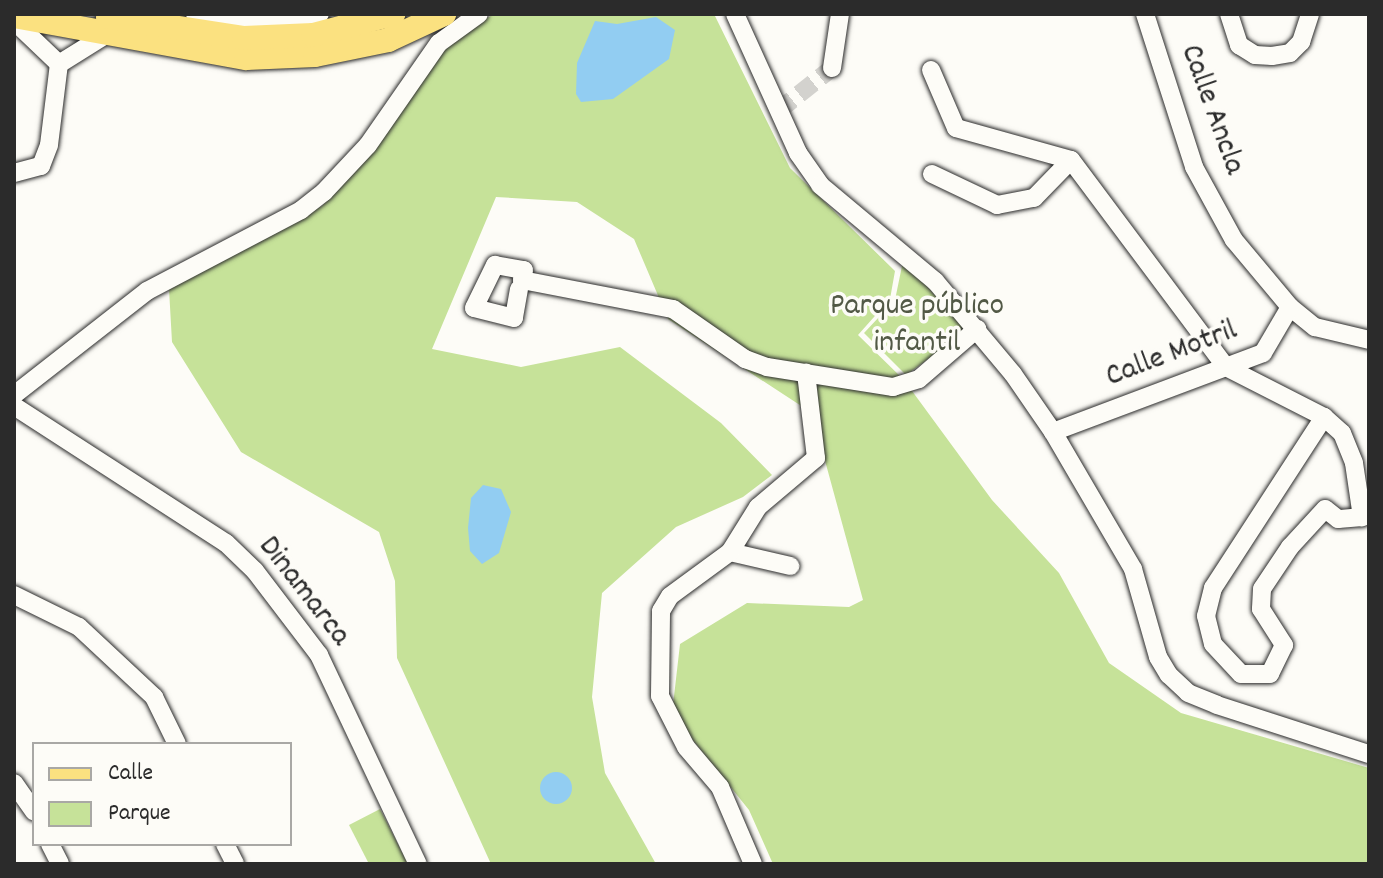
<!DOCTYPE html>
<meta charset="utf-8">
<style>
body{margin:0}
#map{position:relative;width:1383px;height:878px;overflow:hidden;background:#fdfcf7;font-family:Dekko,sans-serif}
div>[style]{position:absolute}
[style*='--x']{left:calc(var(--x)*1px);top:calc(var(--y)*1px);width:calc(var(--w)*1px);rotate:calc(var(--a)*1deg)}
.green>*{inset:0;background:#c6e299}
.water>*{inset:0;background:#92cdf2}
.round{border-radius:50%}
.minor-tunnel>*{height:18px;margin-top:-9px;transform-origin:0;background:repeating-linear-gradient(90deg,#d3d2ce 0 18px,transparent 0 27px)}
.roads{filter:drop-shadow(0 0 2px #2b2b2b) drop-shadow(0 0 2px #2b2b2b)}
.minor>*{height:18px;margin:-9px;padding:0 9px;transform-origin:9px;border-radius:9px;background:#fdfcf7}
.major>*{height:24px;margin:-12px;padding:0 12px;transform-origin:12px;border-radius:12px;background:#fbe180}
span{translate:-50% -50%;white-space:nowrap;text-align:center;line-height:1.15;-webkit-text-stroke:7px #fdfcf7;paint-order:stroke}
.street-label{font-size:32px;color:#2b2b2b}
.park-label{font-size:32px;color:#525946}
.frame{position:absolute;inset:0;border:16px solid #2b2b2b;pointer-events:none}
.legend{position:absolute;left:32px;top:742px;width:260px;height:104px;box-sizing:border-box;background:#fdfcf7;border:2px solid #a9a8a5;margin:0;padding:10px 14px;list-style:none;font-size:24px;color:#2b2b2b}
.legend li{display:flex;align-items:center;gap:16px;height:40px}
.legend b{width:40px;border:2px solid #a9a8a5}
</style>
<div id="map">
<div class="green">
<div style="clip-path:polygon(494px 14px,714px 14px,790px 168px,895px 271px,890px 299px,858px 335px,904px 380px,992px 500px,1059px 573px,1109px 663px,1181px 713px,1369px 768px,1369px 864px,773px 864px,749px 810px,672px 714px,680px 644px,747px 603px,849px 607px,863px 600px,812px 413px,668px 319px,634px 239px,577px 202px,496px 197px,432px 349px,521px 367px,620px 347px,721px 423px,772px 475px,743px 497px,676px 527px,602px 593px,592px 697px,605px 773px,656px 864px,491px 864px,397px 658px,395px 581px,379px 532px,241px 452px,172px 342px,169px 289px,322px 206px,369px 157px,446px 42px)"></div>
<div style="clip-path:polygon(903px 261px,968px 330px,906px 375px,864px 333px,895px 300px)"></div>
<div style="clip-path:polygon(380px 809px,408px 864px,369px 864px,349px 825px)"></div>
</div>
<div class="water">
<div style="clip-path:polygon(656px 17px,675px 30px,669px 59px,613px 99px,581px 102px,576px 94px,577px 63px,595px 21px,617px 24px)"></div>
<div style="clip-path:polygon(483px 485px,501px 489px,511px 512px,499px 553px,482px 564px,470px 551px,468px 528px,471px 498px)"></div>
<div class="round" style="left:540px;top:772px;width:32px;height:32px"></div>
</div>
<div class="minor-tunnel">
<div style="--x:778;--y:111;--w:69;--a:-38.5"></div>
</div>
<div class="roads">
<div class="minor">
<div style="--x:195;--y:14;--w:50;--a:8"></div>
<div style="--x:245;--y:21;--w:75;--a:-5.3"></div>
<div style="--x:735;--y:14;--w:153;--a:65.6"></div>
<div style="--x:798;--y:153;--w:39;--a:55"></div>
<div style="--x:820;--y:185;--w:150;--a:39.9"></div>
<div style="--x:935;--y:281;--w:121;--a:50"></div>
<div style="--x:1013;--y:374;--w:70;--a:55.4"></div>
<div style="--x:1053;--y:432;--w:159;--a:59.7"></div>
<div style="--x:1133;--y:569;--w:91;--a:74.1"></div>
<div style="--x:1158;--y:657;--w:21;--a:59"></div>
<div style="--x:1169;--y:675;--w:26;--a:43"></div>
<div style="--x:1188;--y:693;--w:31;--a:22"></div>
<div style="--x:1217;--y:705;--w:160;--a:17.9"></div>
<div style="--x:1145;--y:14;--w:161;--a:72.2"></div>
<div style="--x:1194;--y:167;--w:83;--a:61.3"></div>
<div style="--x:1234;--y:240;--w:87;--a:50.1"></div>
<div style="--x:1290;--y:307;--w:32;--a:39"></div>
<div style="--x:1315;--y:327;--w:56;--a:13.5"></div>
<div style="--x:1229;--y:14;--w:33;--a:72"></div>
<div style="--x:1239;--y:45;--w:19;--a:32"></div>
<div style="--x:1255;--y:55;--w:17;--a:3"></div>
<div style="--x:1272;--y:56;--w:18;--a:-9"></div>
<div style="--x:1290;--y:53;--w:16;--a:-45"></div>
<div style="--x:1301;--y:42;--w:29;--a:-72"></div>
<div style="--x:14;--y:21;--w:62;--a:43.7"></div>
<div style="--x:59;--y:64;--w:57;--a:-32"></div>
<div style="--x:832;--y:68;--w:55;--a:-81.6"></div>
<div style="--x:931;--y:70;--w:63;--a:66.7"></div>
<div style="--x:956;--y:128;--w:119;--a:15.5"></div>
<div style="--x:1071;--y:160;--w:259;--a:53.2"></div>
<div style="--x:1226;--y:367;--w:110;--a:27"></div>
<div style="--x:1324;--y:417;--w:24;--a:42"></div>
<div style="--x:1342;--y:433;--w:32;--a:68"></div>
<div style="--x:1354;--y:463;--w:55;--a:81.6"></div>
<div style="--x:1362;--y:517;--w:24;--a:175"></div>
<div style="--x:1338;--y:519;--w:16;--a:-142"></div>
<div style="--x:1325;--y:509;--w:52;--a:132.6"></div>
<div style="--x:1290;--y:547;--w:50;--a:123.7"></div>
<div style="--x:1262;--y:589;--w:20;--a:93"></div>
<div style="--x:1261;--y:609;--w:43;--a:57.4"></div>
<div style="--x:1284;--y:645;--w:32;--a:116"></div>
<div style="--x:1270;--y:674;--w:29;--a:180"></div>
<div style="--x:1241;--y:674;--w:41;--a:-133"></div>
<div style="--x:1213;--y:644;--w:29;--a:-104"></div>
<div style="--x:1206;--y:616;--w:29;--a:-76"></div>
<div style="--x:1213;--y:588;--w:204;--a:-57"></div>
<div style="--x:14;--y:173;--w:28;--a:-15"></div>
<div style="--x:41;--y:166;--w:22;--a:-69"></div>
<div style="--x:49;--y:145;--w:82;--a:-83"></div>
<div style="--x:932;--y:174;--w:72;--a:25.5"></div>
<div style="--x:997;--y:205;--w:38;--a:-11"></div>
<div style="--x:1034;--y:198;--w:53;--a:-45.8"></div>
<div style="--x:519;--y:289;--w:29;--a:100"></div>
<div style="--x:514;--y:318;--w:41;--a:-166"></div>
<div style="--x:474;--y:308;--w:48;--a:-64"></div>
<div style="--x:495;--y:265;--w:29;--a:10"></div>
<div style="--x:524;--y:270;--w:10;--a:101"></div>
<div style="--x:522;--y:280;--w:154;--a:10.9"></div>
<div style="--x:673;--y:309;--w:88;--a:34.8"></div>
<div style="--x:745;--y:359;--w:23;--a:20"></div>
<div style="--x:767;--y:367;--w:128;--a:9"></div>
<div style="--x:893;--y:387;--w:27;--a:-17"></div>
<div style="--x:919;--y:379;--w:77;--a:-40.8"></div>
<div style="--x:14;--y:395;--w:169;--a:-38"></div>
<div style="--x:147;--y:291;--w:174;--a:-27.7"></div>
<div style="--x:301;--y:210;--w:29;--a:-38"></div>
<div style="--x:324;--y:192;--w:64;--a:-46.9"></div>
<div style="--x:368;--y:145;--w:124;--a:-55.2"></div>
<div style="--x:439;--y:43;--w:49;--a:-35.9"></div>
<div style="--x:14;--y:406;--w:252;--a:32.9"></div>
<div style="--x:226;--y:543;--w:40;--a:44"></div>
<div style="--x:255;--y:571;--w:106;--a:52.7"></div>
<div style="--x:319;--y:655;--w:231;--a:64.7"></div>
<div style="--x:1053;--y:432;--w:224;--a:-20.6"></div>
<div style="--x:1263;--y:353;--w:53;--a:-59.6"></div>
<div style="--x:730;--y:552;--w:62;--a:13.1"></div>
<div style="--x:14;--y:595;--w:72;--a:26.2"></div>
<div style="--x:79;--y:627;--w:103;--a:43"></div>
<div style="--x:154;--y:697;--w:52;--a:63.9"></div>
<div style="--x:14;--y:783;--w:35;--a:55"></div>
<div style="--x:50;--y:844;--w:22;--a:63"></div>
<div style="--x:225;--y:844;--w:22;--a:63"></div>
<div style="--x:753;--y:864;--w:84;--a:-113.2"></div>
<div style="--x:720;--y:787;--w:52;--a:-130.4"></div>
<div style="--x:686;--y:747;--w:57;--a:-117"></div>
<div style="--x:660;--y:696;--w:85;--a:-89.3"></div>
<div style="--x:661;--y:611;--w:17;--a:-59"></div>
<div style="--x:670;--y:596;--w:74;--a:-36.3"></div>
<div style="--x:730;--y:552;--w:53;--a:-58.1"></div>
<div style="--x:758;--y:507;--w:76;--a:-40.2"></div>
<div style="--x:816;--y:458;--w:86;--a:-96.7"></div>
</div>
<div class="major">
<div style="--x:14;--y:16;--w:236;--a:10.3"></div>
<div style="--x:246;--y:58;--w:69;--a:-2.5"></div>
<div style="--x:315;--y:55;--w:75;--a:-11.6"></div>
<div style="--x:388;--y:40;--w:62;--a:-24.9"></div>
<div style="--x:108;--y:17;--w:138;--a:8.8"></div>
<div style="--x:244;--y:38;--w:69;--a:-2.5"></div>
<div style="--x:313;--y:35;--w:83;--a:-14.7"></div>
</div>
</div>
<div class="street-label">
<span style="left:1211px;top:110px;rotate:70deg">Calle Ancla</span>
<span style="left:1172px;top:355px;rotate:-21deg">Calle Motril</span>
<span style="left:303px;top:592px;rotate:52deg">Dinamarca</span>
</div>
<div class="park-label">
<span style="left:917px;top:326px">Parque público<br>infantil</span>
</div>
<div class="frame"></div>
<ul class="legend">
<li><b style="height:10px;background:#fbe180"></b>Calle</li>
<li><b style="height:22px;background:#c6e299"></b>Parque</li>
</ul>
</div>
